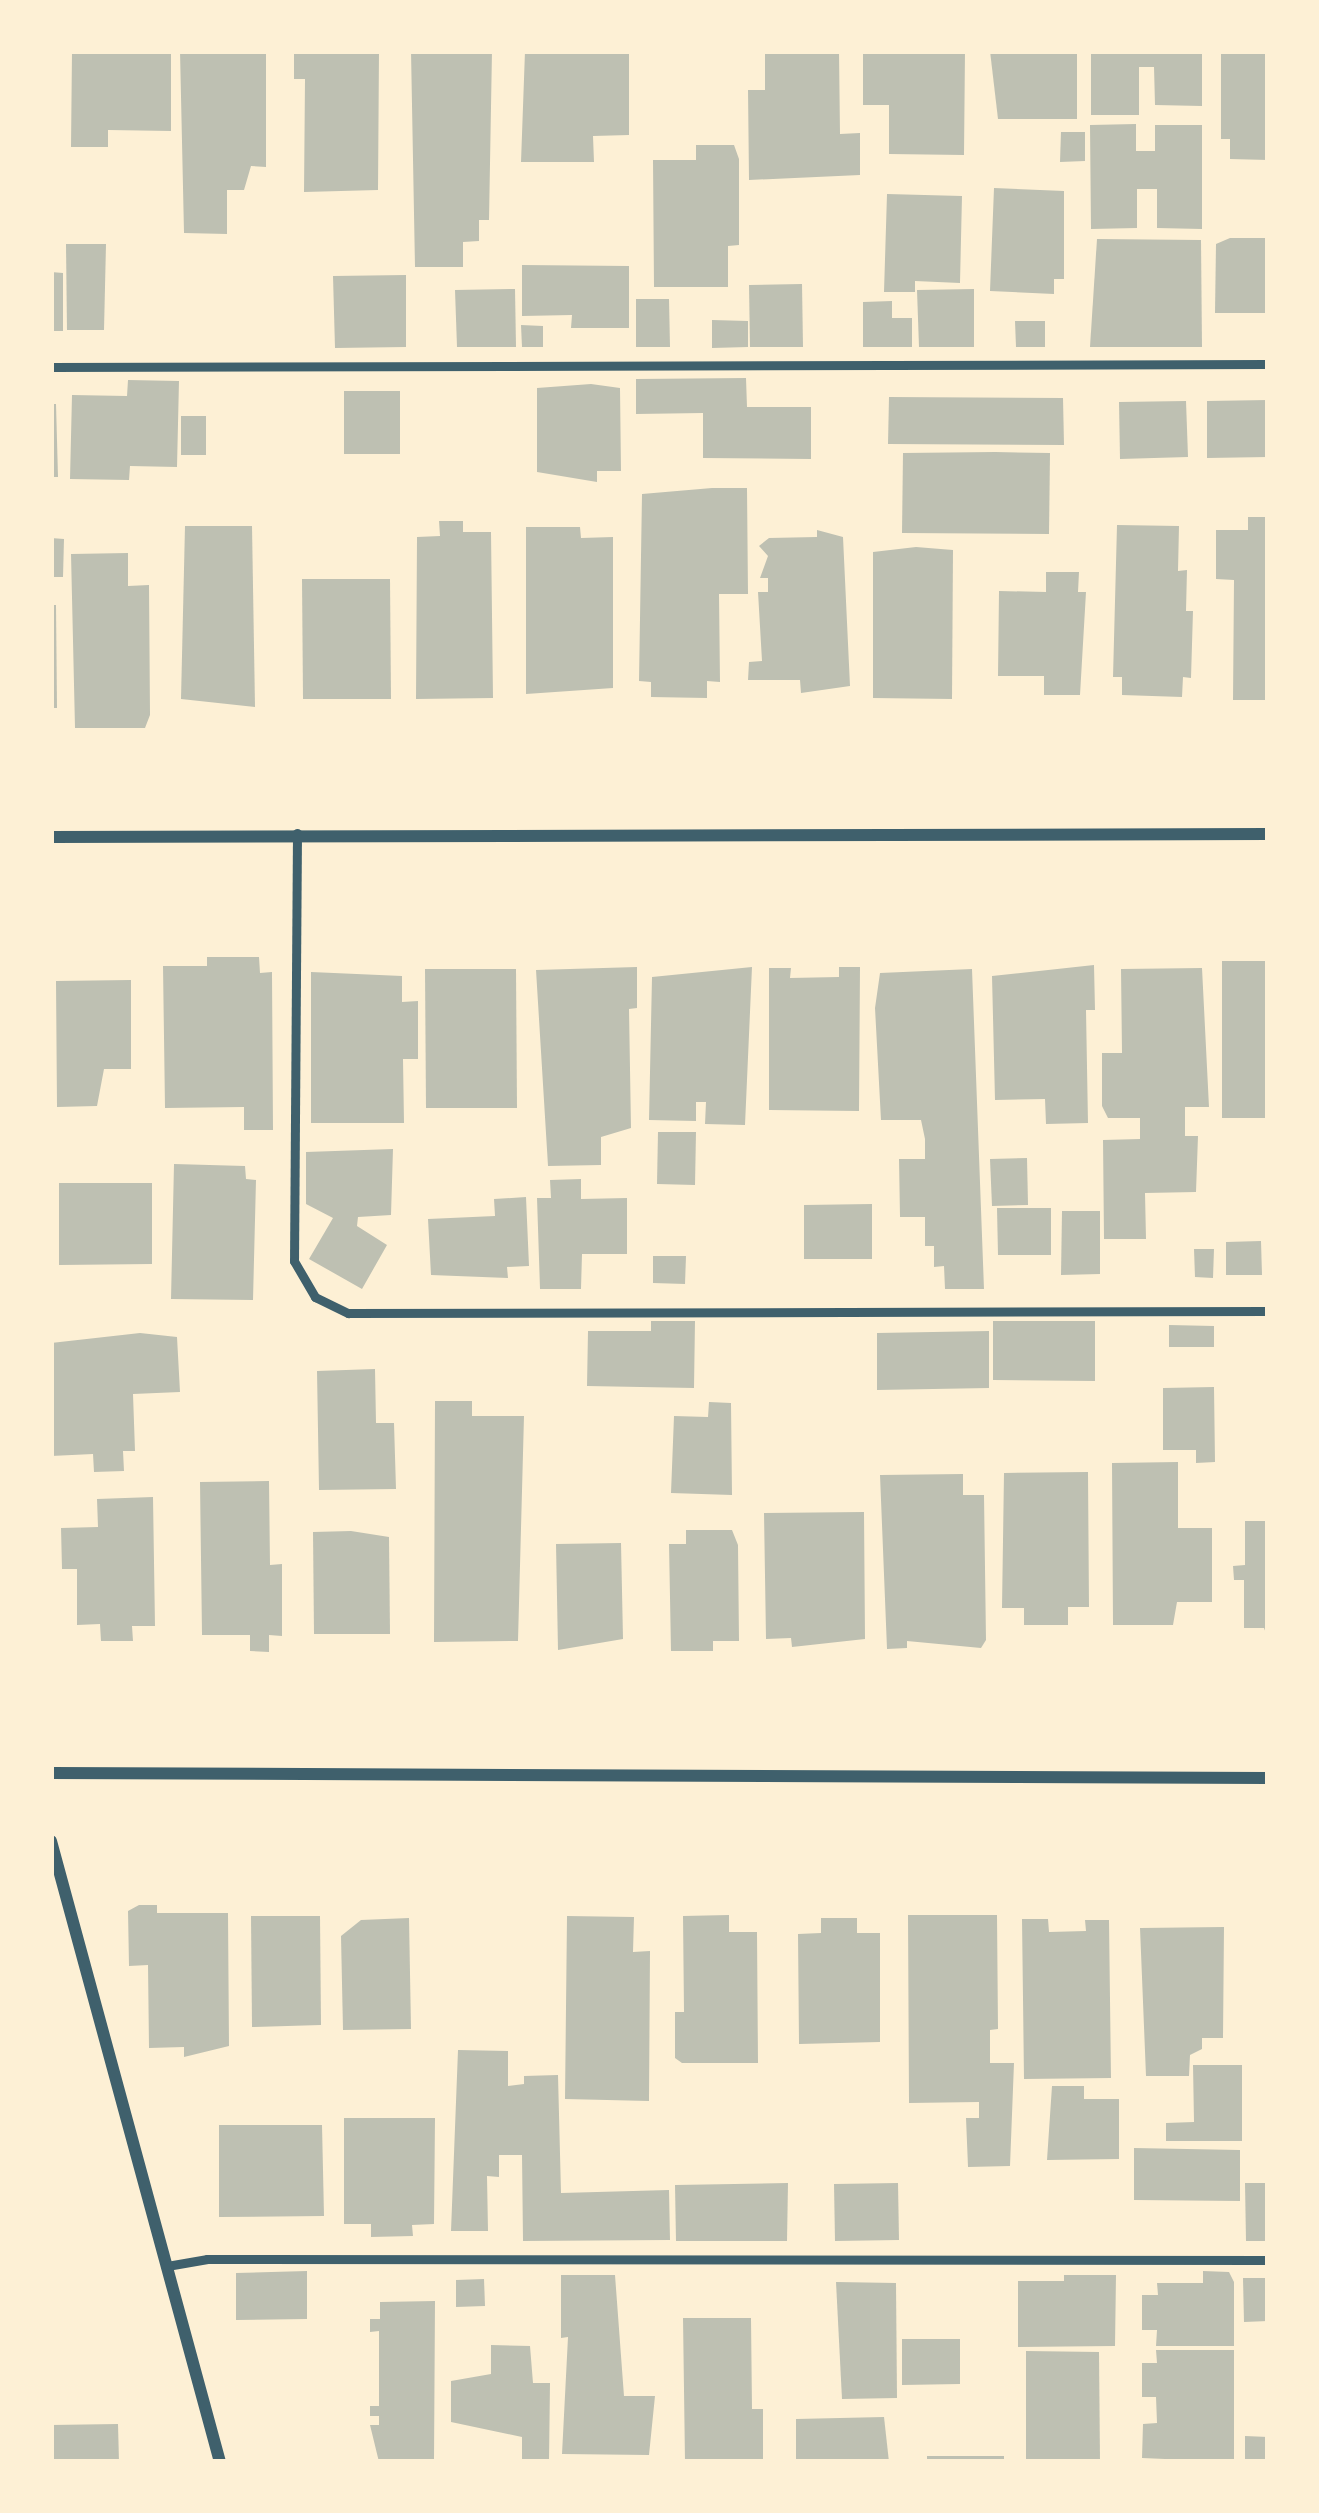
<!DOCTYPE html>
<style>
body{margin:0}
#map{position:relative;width:1319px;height:2513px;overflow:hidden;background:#fdf0d5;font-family:Commissioner,sans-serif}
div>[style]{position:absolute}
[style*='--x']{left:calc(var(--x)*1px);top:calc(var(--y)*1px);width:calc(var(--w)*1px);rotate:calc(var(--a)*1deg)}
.building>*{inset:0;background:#bec0b2}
.service>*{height:9px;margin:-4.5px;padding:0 4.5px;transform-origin:4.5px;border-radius:4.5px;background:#3f606c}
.minor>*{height:12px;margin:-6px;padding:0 6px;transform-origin:6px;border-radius:6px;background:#3f606c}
span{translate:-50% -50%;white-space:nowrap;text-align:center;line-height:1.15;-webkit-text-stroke:10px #fdf0d5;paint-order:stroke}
.frame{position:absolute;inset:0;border:54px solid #fdf0d5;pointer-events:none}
</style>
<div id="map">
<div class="building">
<div style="clip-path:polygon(72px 51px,171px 51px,171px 131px,108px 130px,108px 147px,71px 147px)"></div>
<div style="clip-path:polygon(180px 51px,266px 51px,266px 167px,251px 166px,244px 190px,227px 190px,227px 234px,184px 233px)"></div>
<div style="clip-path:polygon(294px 51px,379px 51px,378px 190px,304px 192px,305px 79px,294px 79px)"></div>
<div style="clip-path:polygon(411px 51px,492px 51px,489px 220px,479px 220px,479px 241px,463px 242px,463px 267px,415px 267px)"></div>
<div style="clip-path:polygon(525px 51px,629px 53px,629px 135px,593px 136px,594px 162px,521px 162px)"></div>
<div style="clip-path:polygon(765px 51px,839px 51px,840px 134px,860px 133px,860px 175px,749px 180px,748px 90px,765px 90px)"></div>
<div style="clip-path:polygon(863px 51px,965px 51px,964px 155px,889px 154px,889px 105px,863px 105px)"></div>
<div style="clip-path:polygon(990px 51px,1077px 51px,1077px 119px,998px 119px)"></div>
<div style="clip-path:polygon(1091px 51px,1202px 51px,1202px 106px,1155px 105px,1154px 67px,1139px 67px,1139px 115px,1091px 115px)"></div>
<div style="clip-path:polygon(1221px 51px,1268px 51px,1268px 160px,1230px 159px,1230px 139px,1221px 139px)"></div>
<div style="clip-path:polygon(1136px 124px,1136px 151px,1155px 151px,1155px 125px,1202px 125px,1202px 229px,1157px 228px,1157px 189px,1137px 189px,1137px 228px,1091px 229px,1090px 125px)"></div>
<div style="clip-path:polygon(1061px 132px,1085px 132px,1085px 161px,1060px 162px)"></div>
<div style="clip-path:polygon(696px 145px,734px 145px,739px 159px,739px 245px,728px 246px,728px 287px,654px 287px,653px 160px,696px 160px)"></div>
<div style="clip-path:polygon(994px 188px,1064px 191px,1064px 279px,1054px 279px,1054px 294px,990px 291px)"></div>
<div style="clip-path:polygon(887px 194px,962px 196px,960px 283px,915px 281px,915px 292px,884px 292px)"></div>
<div style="clip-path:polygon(1230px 238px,1268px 238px,1268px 313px,1215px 313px,1216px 244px)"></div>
<div style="clip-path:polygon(1097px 239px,1201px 240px,1202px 347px,1090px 347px)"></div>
<div style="clip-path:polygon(66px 244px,106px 244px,104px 330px,67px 330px)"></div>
<div style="clip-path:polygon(522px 265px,629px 266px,629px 328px,571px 328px,572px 315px,522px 316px)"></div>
<div style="clip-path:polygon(51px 272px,63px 273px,63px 331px,51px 331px)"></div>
<div style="clip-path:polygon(406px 275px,406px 347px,335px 348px,333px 276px)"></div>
<div style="clip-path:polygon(802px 284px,803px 347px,750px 347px,749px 285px)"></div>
<div style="clip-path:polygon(515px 289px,516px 347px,457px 347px,455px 290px)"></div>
<div style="clip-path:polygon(974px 289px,974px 347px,919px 347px,917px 290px)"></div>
<div style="clip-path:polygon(636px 299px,669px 299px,670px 347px,636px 347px)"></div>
<div style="clip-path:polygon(892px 301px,892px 318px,912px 318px,912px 347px,863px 347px,863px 302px)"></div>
<div style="clip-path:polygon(712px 320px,748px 321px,748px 347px,712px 348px)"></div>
<div style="clip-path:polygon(1015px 321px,1045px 321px,1045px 347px,1016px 347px)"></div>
<div style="clip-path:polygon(521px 325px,543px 326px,543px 347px,522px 347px)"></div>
<div style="clip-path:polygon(746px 378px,747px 407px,811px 407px,811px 459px,703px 458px,703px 413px,636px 414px,636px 379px)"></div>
<div style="clip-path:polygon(128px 380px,179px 381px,177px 467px,130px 466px,129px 480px,70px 479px,72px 395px,127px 396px)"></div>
<div style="clip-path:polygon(591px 384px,620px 388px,621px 471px,597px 471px,597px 482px,537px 472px,537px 388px)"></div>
<div style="clip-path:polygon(344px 391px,400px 391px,400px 454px,344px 454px)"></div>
<div style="clip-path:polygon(889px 397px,1063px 398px,1064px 445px,888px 444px)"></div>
<div style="clip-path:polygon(1268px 400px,1268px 457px,1207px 458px,1207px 401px)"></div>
<div style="clip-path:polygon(1186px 401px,1188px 457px,1120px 459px,1119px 402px)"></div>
<div style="clip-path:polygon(51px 404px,56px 404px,58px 477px,51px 477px)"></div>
<div style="clip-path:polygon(181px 416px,206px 416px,206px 455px,181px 455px)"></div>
<div style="clip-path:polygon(995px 452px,1050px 453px,1049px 534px,902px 533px,903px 453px)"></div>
<div style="clip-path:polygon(712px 488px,747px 488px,748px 594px,719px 594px,720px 682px,707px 681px,707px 698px,651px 697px,651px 682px,639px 681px,642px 494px)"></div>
<div style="clip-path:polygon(1248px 517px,1268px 517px,1268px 700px,1233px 700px,1234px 580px,1216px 579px,1216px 530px,1248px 530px)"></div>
<div style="clip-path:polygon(439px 521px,463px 521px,463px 532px,491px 532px,493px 698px,416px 699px,417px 537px,440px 536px)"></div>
<div style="clip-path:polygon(1117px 525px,1179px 526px,1178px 571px,1187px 570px,1186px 611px,1193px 611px,1191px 678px,1183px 677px,1182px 697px,1122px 695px,1122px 677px,1113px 677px)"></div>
<div style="clip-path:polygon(185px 526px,252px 526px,255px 707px,181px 699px)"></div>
<div style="clip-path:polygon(526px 527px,580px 527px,581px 538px,613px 537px,613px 688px,526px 694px)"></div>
<div style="clip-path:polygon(817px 530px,843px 537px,850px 686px,801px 693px,800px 680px,748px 680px,749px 662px,762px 661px,758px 592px,768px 592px,768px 578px,760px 578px,768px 556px,759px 546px,769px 538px,817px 537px)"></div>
<div style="clip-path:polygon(51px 538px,64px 539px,63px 577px,51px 577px)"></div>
<div style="clip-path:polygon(916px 547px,953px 550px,952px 699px,873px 698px,873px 552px)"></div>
<div style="clip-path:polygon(128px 553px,128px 586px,149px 585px,150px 715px,145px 728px,75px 728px,71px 554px)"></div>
<div style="clip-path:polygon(1046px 572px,1079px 572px,1078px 592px,1086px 592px,1080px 695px,1044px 695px,1044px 676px,998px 676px,999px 591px,1046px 592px)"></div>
<div style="clip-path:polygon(302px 579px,390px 579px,391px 699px,303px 699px)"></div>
<div style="clip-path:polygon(51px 605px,56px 605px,57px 708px,51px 708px)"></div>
<div style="clip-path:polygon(207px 957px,259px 957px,260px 973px,272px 972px,273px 1130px,244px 1130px,244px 1107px,165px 1108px,163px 966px,207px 966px)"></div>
<div style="clip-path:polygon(1222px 961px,1268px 961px,1268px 1118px,1222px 1118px)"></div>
<div style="clip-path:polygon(1094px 965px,1095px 1010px,1086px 1010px,1088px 1123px,1046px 1124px,1045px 1099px,995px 1100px,992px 976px)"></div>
<div style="clip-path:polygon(637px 967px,637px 1008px,629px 1009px,631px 1128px,601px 1137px,601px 1165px,548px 1166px,536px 970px)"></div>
<div style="clip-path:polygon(752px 967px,745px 1125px,705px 1124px,706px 1102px,696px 1102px,696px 1121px,649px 1120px,652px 977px)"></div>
<div style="clip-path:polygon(839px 967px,860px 967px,859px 1111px,769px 1110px,769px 968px,791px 968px,790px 978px,839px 977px)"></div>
<div style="clip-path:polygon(1202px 968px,1209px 1107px,1185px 1107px,1185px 1136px,1198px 1136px,1196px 1192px,1145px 1193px,1146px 1239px,1104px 1239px,1103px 1140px,1140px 1139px,1140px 1118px,1108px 1118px,1102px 1106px,1102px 1053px,1122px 1053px,1121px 969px)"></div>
<div style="clip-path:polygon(425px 969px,516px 969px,517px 1108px,426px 1108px)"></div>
<div style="clip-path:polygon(972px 969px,984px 1289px,945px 1289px,944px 1266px,934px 1267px,934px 1246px,925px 1246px,925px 1217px,900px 1217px,899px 1159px,925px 1159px,925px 1139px,921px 1120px,881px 1120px,875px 1008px,880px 973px)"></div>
<div style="clip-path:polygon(311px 972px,402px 976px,402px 1002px,418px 1001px,418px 1059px,403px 1059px,404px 1123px,311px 1123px)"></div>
<div style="clip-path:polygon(131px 980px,131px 1069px,104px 1069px,97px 1106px,57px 1107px,56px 981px)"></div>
<div style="clip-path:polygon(658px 1132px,696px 1132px,695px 1185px,657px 1184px)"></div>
<div style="clip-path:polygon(393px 1149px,391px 1215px,358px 1217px,357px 1226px,387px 1245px,362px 1289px,309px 1259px,333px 1218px,306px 1204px,306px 1152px)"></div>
<div style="clip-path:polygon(1027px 1158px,1028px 1205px,992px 1206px,990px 1159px)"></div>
<div style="clip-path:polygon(174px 1164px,245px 1166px,246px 1179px,256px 1180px,253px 1300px,171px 1299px)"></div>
<div style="clip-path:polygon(581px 1179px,581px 1199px,627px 1198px,627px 1254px,582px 1254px,581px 1289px,540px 1289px,537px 1198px,551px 1198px,550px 1180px)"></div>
<div style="clip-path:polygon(59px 1183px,152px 1183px,152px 1264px,59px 1265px)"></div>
<div style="clip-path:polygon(526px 1197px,529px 1266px,507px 1267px,508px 1278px,431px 1275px,428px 1219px,495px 1216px,494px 1199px)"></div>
<div style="clip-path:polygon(872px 1204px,872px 1259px,804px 1259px,804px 1205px)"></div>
<div style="clip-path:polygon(997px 1208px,1051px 1208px,1051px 1255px,998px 1255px)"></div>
<div style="clip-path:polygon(1062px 1211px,1100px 1211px,1100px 1274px,1061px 1275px)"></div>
<div style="clip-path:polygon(1261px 1241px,1262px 1275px,1226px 1275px,1226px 1242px)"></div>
<div style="clip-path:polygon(1194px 1249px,1214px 1249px,1213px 1278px,1195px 1277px)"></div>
<div style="clip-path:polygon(653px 1256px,686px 1256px,685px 1284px,653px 1283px)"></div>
<div style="clip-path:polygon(651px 1321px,695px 1321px,694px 1388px,587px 1386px,588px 1331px,651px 1331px)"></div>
<div style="clip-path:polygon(993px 1321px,1095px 1321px,1095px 1381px,993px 1380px)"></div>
<div style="clip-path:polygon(1169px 1325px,1214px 1326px,1214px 1347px,1169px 1347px)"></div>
<div style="clip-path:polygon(989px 1331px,989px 1388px,877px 1390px,877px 1333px)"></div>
<div style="clip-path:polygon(140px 1333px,177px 1337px,180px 1392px,133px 1394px,135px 1451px,123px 1451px,124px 1471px,94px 1472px,93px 1454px,51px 1456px,51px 1343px)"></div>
<div style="clip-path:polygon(375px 1369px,376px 1423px,394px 1423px,396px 1489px,319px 1490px,317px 1371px)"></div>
<div style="clip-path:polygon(1214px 1387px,1215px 1462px,1196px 1463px,1196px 1450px,1163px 1450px,1163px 1388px)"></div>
<div style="clip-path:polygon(435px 1401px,472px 1401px,472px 1416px,524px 1416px,518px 1641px,434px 1642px)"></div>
<div style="clip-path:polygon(709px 1402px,731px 1403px,732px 1495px,671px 1493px,674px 1416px,708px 1417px)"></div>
<div style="clip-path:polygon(1178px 1462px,1178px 1528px,1212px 1528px,1212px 1602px,1177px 1602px,1173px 1625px,1113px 1625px,1112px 1463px)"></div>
<div style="clip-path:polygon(1088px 1472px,1089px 1607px,1068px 1607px,1068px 1625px,1024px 1625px,1024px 1608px,1002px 1608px,1004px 1473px)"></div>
<div style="clip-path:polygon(963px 1474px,963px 1495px,984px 1495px,986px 1640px,981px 1648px,907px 1641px,907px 1648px,887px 1649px,880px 1475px)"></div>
<div style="clip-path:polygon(269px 1481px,270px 1565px,282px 1564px,282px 1636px,269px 1635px,269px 1652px,250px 1651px,250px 1635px,202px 1635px,200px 1482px)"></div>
<div style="clip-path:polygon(153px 1497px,155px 1626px,132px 1626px,133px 1641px,101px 1641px,100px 1624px,77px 1625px,77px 1569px,62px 1569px,61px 1528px,98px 1527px,97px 1499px)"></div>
<div style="clip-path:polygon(864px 1512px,865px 1639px,792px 1647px,791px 1638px,766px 1639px,764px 1513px)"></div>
<div style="clip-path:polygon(1245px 1521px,1268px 1521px,1268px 1639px,1264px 1628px,1244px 1628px,1244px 1580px,1234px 1580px,1233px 1566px,1245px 1565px)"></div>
<div style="clip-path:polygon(686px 1530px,732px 1530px,738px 1545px,739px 1641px,713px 1641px,713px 1651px,671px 1651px,669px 1544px,686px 1544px)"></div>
<div style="clip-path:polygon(351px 1531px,389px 1537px,390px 1634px,314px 1634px,313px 1532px)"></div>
<div style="clip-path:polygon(621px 1543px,623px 1639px,558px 1650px,556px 1544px)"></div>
<div style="clip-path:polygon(139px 1905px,157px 1905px,157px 1913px,228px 1913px,229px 2046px,184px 2057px,184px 2047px,149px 2048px,148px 1965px,129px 1966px,128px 1911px)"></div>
<div style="clip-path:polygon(729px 1915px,729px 1932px,757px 1932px,758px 2063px,682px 2063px,675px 2058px,675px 2012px,684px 2012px,683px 1916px)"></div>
<div style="clip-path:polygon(908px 1915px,997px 1915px,998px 2029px,990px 2030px,990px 2063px,1014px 2063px,1010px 2166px,968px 2167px,966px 2118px,979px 2118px,979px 2102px,909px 2103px)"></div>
<div style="clip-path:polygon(251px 1916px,320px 1916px,321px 2025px,252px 2027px)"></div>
<div style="clip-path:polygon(567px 1916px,634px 1917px,633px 1952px,650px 1951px,649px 2101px,565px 2099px)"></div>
<div style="clip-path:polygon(409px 1918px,411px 2029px,343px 2030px,341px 1936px,361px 1920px)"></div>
<div style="clip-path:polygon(821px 1918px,857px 1918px,857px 1933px,880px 1933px,880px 2042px,799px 2044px,798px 1934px,821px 1933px)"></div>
<div style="clip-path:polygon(1022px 1919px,1048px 1919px,1049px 1932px,1086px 1931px,1085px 1920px,1109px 1920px,1111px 2078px,1024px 2079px)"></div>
<div style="clip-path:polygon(1224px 1927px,1223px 2038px,1202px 2038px,1202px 2049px,1190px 2055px,1189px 2076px,1146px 2076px,1140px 1928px)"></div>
<div style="clip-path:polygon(458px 2050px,508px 2051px,508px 2086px,524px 2084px,524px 2076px,558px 2075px,561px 2193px,669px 2190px,670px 2240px,523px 2241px,522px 2155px,499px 2155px,499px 2177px,487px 2176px,488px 2231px,451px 2231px)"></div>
<div style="clip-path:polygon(1193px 2065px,1242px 2065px,1242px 2141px,1166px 2141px,1166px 2123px,1194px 2122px)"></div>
<div style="clip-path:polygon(1052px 2086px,1084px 2086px,1084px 2099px,1119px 2099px,1119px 2159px,1047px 2160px)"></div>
<div style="clip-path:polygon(344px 2118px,435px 2118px,434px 2224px,412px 2225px,413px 2236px,371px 2237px,371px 2224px,344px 2224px)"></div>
<div style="clip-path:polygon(219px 2125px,322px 2125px,324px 2216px,219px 2217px)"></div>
<div style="clip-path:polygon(1134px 2148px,1240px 2150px,1240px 2201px,1134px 2200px)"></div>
<div style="clip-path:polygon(788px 2183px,787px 2241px,676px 2241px,675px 2185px)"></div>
<div style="clip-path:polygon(898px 2183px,899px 2240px,835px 2241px,834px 2184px)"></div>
<div style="clip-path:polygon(1245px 2183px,1268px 2183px,1268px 2241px,1246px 2241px)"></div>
<div style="clip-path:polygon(307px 2271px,307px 2319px,236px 2320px,236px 2273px)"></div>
<div style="clip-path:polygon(1203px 2271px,1229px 2272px,1234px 2282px,1234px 2346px,1156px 2346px,1157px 2330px,1142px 2330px,1142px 2295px,1158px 2295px,1157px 2283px,1203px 2283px)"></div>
<div style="clip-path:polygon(561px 2275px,615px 2275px,624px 2396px,655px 2396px,649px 2455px,562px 2454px,568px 2337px,561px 2338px)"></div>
<div style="clip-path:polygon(1064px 2275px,1116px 2275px,1115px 2346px,1018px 2347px,1018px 2281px,1064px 2281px)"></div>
<div style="clip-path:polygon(1243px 2278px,1268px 2278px,1268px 2321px,1244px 2322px)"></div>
<div style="clip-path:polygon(484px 2279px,485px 2306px,456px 2307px,456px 2280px)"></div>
<div style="clip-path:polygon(836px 2282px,896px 2283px,897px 2398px,842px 2399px)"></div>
<div style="clip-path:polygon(435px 2301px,434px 2462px,379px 2462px,370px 2425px,379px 2425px,379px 2416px,370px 2416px,370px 2406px,379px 2406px,379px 2331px,370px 2332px,370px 2319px,380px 2319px,380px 2302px)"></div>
<div style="clip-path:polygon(683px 2318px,751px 2318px,752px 2409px,763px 2409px,763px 2462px,685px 2462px)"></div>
<div style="clip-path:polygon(902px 2339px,960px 2339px,960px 2384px,902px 2385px)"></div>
<div style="clip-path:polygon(491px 2345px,530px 2346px,533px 2383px,550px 2383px,549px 2462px,522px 2462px,522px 2437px,451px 2422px,451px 2381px,491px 2374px)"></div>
<div style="clip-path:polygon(1156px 2350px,1234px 2350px,1234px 2462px,1142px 2458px,1143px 2424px,1157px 2423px,1156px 2397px,1142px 2397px,1142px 2363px,1157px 2363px)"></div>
<div style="clip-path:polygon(1026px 2351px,1099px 2352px,1100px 2462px,1026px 2462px)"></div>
<div style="clip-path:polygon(884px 2417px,889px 2462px,796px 2462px,796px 2419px)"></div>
<div style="clip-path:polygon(118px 2424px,119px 2462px,51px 2462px,51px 2425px)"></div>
<div style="clip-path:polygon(1245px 2436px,1268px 2437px,1268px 2462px,1245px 2462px)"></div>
<div style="clip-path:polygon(927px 2456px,1004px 2456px,1004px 2462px,927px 2462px)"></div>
</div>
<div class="service">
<div style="--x:51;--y:367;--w:1217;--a:-0.14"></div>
<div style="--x:297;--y:833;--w:428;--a:90.4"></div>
<div style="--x:294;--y:1261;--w:42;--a:59.7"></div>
<div style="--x:315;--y:1297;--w:37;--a:26"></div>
<div style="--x:348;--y:1313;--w:920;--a:-0.12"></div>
<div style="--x:167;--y:2266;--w:41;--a:-9.9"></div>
<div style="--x:207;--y:2259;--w:1061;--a:0.05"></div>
</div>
<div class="minor">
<div style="--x:51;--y:837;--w:1217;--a:-0.14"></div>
<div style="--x:51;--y:1773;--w:1217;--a:0.24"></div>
<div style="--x:51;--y:1841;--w:644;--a:74.78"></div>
</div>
<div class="frame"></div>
</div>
